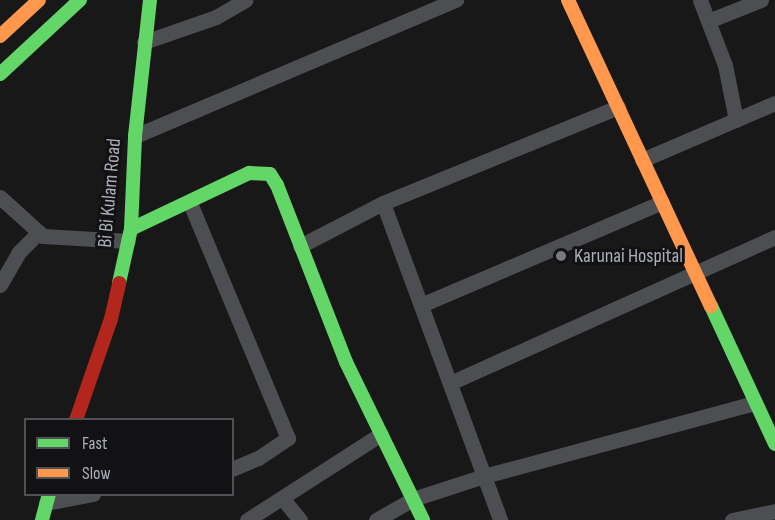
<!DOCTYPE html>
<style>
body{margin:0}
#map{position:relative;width:775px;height:520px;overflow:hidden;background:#181818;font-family:"Sofia Sans Condensed",sans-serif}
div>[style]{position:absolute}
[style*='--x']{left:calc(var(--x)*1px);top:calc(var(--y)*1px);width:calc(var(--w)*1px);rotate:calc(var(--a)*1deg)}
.street>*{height:15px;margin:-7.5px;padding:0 7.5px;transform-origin:7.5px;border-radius:7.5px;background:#4d4e51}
.fast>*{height:14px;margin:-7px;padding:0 7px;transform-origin:7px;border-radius:7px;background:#63d668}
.slow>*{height:14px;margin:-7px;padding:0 7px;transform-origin:7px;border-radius:7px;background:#ff974d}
.jam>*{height:14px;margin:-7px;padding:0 7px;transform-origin:7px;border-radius:7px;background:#b3261e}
.dots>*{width:16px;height:16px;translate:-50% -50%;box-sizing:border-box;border:3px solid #121214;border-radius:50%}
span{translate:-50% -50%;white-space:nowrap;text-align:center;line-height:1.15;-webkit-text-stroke:6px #121214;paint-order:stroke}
.street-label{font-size:20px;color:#abafb7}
.poi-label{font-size:20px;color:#abafb7}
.left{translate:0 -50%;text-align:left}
.legend{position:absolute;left:24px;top:418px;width:210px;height:78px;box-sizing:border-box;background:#121214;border:2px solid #4f5155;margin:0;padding:8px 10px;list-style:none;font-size:18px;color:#abafb7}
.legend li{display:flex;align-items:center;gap:12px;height:30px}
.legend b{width:30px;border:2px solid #4f5155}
</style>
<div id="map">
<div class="street">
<div style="--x:700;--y:0;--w:70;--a:69"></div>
<div style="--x:725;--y:65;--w:56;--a:78.7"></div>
<div style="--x:708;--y:21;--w:57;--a:-21.6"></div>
<div style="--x:144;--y:42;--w:76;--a:-19.1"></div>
<div style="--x:216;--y:17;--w:34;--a:-30"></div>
<div style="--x:135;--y:136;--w:349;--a:-23"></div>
<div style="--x:642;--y:160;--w:145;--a:-23.2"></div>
<div style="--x:0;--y:197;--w:58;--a:42.2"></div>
<div style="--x:43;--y:236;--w:85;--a:3.4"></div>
<div style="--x:190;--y:203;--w:255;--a:67.4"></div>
<div style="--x:288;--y:438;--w:36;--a:146"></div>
<div style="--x:258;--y:458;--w:28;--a:157"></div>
<div style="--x:383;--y:203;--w:338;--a:69.7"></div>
<div style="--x:300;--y:246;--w:93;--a:-27.4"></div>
<div style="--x:383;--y:203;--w:254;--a:-22.2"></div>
<div style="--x:0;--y:285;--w:38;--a:-60"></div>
<div style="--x:19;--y:252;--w:28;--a:-45"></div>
<div style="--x:421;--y:305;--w:262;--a:-23.1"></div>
<div style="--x:450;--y:383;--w:356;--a:-24.2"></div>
<div style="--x:283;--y:499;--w:27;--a:51"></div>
<div style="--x:46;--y:503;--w:48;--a:-10.8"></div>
<div style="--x:247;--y:520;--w:159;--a:-32.7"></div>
<div style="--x:376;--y:520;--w:43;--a:-29.6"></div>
<div style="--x:413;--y:499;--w:75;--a:-17.9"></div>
<div style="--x:484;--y:476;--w:281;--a:-15.1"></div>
<div style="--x:732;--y:520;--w:44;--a:-11.8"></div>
</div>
<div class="fast">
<div style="--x:0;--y:74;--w:109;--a:-42.8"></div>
<div style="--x:131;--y:229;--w:131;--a:-25.4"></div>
<div style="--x:249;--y:173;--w:21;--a:3"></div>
<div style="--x:270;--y:174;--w:13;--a:58"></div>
<div style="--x:277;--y:185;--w:190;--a:68.7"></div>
<div style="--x:346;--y:362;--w:176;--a:64"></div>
<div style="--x:119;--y:283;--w:55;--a:-77.5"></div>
<div style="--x:131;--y:229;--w:93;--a:-87.5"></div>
<div style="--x:135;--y:136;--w:137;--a:-83.7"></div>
<div style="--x:711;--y:306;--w:152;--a:65.1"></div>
<div style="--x:42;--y:520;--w:27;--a:-75"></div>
</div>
<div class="slow">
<div style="--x:568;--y:0;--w:338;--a:65"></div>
<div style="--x:0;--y:36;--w:53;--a:-42.7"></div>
</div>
<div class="jam">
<div style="--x:76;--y:420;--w:107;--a:-70.9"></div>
<div style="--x:111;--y:319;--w:37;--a:-77"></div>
</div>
<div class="dots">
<div style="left:561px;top:256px;background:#787a7f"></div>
</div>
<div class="street-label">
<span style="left:110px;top:193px;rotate:-85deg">Bi Bi Kulam Road</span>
</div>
<div class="poi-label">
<span class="left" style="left:574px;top:256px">Karunai Hospital</span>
</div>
<ul class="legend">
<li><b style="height:8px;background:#63d668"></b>Fast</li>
<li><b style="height:8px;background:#ff974d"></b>Slow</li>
</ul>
</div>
